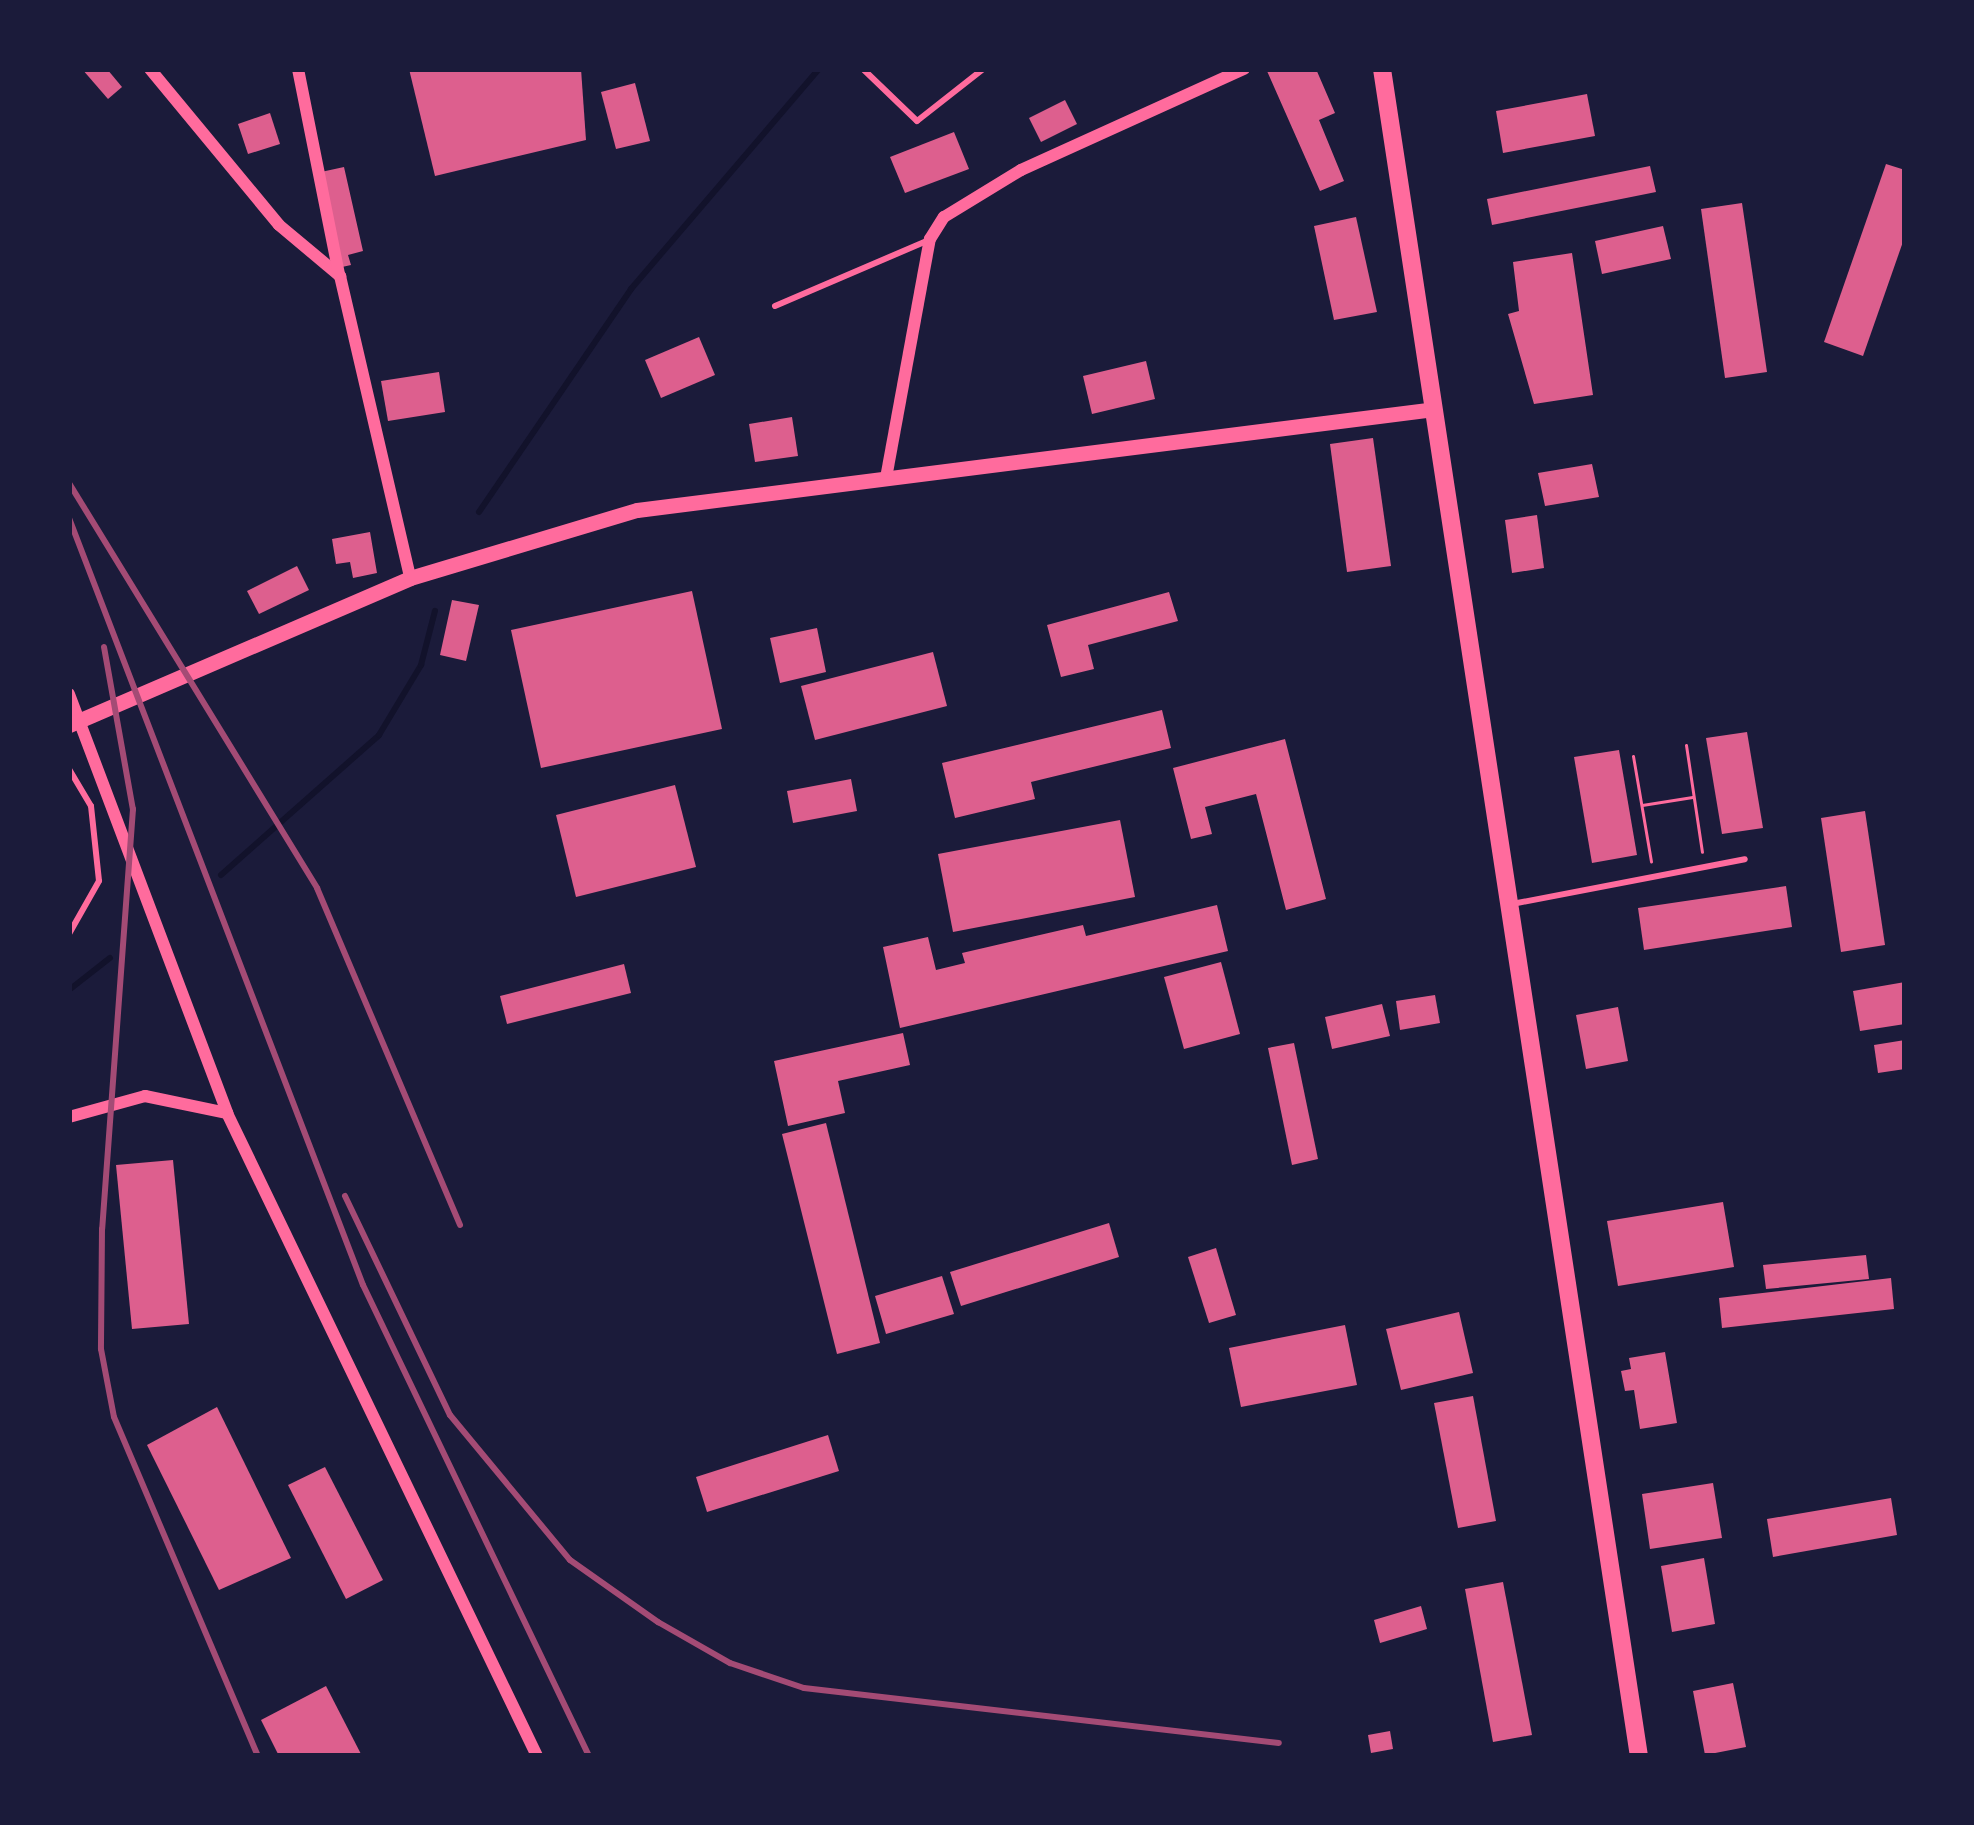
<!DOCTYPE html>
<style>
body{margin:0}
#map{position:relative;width:1974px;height:1825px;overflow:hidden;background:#1b1b3a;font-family:Barlow,sans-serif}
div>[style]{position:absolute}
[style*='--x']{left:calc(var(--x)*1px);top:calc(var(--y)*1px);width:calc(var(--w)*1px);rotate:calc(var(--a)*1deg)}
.stream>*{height:6px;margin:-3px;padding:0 3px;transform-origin:3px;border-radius:3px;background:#12122b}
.building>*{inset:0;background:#dd5f8e}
.path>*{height:3px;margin:-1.5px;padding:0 1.5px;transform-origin:1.5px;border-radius:1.5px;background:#ff6b9d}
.service>*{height:6px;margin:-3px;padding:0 3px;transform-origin:3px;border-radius:3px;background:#ff6b9d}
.minor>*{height:12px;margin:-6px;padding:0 6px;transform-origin:6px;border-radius:6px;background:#ff6b9d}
.tertiary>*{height:15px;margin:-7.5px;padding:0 7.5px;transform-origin:7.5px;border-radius:7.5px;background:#ff6b9d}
.primary>*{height:18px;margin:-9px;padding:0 9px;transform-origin:9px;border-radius:9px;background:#ff6b9d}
.rail>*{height:6px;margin:-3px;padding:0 3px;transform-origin:3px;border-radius:3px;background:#a44b75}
span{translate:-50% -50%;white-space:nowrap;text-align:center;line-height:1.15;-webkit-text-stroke:12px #1b1b3a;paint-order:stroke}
.frame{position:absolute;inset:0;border:72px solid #1b1b3a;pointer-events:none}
</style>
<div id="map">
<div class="stream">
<div style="--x:479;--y:512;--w:270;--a:-55.7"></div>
<div style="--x:631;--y:289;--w:289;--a:-49.5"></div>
<div style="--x:221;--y:875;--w:211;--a:-41.5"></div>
<div style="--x:379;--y:735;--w:82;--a:-59"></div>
<div style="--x:421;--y:665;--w:56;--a:-75.5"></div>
<div style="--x:69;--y:990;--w:52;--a:-38"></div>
</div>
<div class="building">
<div style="clip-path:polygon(82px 69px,107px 69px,122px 87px,108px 99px)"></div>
<div style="clip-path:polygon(409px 69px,581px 69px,586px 140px,435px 176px)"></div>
<div style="clip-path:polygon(1316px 69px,1335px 113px,1319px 120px,1344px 181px,1320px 191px,1267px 71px)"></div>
<div style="clip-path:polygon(635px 83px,650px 141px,616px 149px,601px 92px)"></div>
<div style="clip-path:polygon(1587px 94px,1595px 136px,1503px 153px,1496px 111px)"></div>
<div style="clip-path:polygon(1065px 100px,1077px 124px,1041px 142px,1029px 118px)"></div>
<div style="clip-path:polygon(270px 113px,280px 144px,248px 154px,238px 124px)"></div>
<div style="clip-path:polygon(954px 132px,969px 169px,905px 193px,890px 157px)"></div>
<div style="clip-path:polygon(1886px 164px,1905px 170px,1905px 236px,1863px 356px,1824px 342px)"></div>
<div style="clip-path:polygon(1650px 166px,1656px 192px,1492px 225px,1487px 199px)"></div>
<div style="clip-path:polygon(344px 167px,363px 251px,348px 255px,351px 265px,342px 267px,321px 172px)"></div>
<div style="clip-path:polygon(1742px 203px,1767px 372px,1725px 378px,1701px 209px)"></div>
<div style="clip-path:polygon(1356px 217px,1377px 312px,1334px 320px,1314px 226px)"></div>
<div style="clip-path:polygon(1663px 226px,1671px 259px,1602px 274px,1595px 241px)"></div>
<div style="clip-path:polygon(1572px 253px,1593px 395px,1534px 404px,1508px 314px,1519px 311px,1513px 262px)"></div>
<div style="clip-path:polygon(699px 337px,715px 375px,661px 398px,645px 360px)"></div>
<div style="clip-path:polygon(1146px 361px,1155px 399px,1092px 414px,1083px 376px)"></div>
<div style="clip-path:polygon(439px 372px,445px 412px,388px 421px,381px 381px)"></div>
<div style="clip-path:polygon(792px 417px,798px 456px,755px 462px,749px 424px)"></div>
<div style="clip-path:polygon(1373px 438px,1391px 566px,1347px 572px,1330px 444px)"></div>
<div style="clip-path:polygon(1592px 464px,1599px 497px,1545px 506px,1538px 473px)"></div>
<div style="clip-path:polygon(1537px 515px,1544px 568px,1512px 573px,1505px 520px)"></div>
<div style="clip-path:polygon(370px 532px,377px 573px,353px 578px,350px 562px,336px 564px,332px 539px)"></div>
<div style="clip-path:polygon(297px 566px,309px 590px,259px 614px,247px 591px)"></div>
<div style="clip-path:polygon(692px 591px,722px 729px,541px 768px,511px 630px)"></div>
<div style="clip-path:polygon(1169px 592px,1178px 621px,1088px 645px,1094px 669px,1061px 677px,1047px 625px)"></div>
<div style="clip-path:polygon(452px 600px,479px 605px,466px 661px,440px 655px)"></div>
<div style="clip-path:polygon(817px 628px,826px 672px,780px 683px,770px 638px)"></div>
<div style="clip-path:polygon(933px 652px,947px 706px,815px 740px,801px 686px)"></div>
<div style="clip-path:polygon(1162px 710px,1171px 748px,1031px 782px,1035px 799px,955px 818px,942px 763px)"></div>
<div style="clip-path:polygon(1747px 732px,1763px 828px,1722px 834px,1706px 738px)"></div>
<div style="clip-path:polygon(1285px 739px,1326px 899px,1286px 910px,1256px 794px,1205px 807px,1212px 834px,1191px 839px,1173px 768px)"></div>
<div style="clip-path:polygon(1619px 750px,1637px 855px,1592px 863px,1574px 757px)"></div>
<div style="clip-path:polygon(851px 779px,857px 811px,793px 823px,787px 791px)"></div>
<div style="clip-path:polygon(675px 785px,696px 867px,576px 897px,556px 815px)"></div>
<div style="clip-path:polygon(1865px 811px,1885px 945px,1841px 952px,1821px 818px)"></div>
<div style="clip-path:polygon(1120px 820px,1135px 897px,953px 932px,938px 854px)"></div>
<div style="clip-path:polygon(1786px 886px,1792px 927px,1644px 950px,1638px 908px)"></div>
<div style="clip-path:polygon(1217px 905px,1228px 951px,900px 1028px,883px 947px,928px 937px,936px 970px,965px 963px,962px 953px,1083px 925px,1086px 936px)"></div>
<div style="clip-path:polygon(1221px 962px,1240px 1034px,1184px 1049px,1164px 977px)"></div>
<div style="clip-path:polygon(624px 964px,631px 993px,507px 1024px,500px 996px)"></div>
<div style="clip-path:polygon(1905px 982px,1905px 1024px,1860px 1031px,1853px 991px)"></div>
<div style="clip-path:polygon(1435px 995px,1440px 1023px,1400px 1030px,1396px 1001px)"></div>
<div style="clip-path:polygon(1382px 1004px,1390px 1036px,1332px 1049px,1325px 1017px)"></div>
<div style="clip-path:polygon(1618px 1007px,1628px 1061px,1586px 1069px,1576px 1015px)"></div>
<div style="clip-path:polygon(903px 1033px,910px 1065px,838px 1081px,845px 1113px,788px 1126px,774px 1061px)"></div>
<div style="clip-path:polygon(1905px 1040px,1905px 1069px,1878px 1073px,1874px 1045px)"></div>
<div style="clip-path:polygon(1294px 1043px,1318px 1159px,1292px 1165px,1268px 1048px)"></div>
<div style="clip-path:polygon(826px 1123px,880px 1343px,837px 1354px,782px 1134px)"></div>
<div style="clip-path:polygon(173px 1160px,189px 1324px,132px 1329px,116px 1165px)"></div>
<div style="clip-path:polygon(1723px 1202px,1734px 1267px,1618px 1286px,1607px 1221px)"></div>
<div style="clip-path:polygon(1109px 1223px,1119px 1257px,961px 1306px,950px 1272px)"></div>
<div style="clip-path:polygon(1216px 1248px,1236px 1315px,1209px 1323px,1188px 1257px)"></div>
<div style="clip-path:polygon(1866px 1255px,1869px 1279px,1766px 1289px,1763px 1265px)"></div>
<div style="clip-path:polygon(942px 1276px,954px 1314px,886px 1334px,875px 1296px)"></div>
<div style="clip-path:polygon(1891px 1278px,1894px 1309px,1722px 1328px,1719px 1298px)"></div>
<div style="clip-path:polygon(1459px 1312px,1473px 1373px,1401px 1390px,1386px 1329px)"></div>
<div style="clip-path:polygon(1345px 1325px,1357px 1385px,1241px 1407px,1229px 1348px)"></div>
<div style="clip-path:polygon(1665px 1352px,1677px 1423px,1640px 1429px,1634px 1390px,1625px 1391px,1621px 1371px,1631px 1369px,1629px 1358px)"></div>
<div style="clip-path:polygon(1473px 1396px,1496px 1521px,1458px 1528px,1434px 1403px)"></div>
<div style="clip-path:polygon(217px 1407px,291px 1558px,219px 1590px,147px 1445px)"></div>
<div style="clip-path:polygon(828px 1435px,839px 1471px,707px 1512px,696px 1477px)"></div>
<div style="clip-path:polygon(325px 1467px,383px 1580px,346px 1599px,288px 1485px)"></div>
<div style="clip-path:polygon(1713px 1483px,1722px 1538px,1650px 1549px,1642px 1494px)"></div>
<div style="clip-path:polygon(1891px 1498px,1897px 1535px,1773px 1557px,1767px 1519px)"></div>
<div style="clip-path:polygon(1704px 1558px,1715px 1624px,1672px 1632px,1661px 1566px)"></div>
<div style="clip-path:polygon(1503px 1582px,1532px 1735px,1493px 1742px,1465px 1589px)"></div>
<div style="clip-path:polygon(1421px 1606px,1427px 1629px,1380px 1643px,1374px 1620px)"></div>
<div style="clip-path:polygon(1733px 1683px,1746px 1747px,1705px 1755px,1693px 1691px)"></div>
<div style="clip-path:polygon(326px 1686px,362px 1756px,279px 1756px,261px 1720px)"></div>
<div style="clip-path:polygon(1390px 1731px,1393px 1749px,1371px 1753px,1368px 1735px)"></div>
</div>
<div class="path">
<div style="--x:1686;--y:745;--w:108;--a:81.5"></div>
<div style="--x:1633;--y:756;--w:107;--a:80.3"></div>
<div style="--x:1642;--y:805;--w:51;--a:-9.1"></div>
</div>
<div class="service">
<div style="--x:863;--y:69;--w:75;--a:43.9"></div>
<div style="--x:917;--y:121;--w:84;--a:-38.2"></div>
<div style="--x:775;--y:306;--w:165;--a:-23.2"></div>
<div style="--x:69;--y:769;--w:43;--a:59.3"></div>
<div style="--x:91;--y:806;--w:75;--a:83.9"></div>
<div style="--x:99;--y:881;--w:61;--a:119.5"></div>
<div style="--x:1512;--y:904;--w:237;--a:-10.9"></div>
</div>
<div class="minor">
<div style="--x:150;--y:69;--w:202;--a:50.4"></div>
<div style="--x:279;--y:225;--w:80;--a:39.9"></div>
<div style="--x:340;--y:276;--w:310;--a:76.9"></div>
<div style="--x:298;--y:69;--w:210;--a:78.7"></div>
<div style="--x:886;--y:478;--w:243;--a:-79.6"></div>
<div style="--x:930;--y:239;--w:26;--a:-58"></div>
<div style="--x:944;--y:217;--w:90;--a:-31.4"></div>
<div style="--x:1021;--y:170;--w:245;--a:-24.4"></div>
<div style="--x:69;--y:694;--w:448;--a:69.3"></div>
<div style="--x:69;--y:1117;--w:79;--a:-15.4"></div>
<div style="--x:145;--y:1096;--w:84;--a:11.7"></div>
<div style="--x:227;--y:1113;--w:714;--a:64.26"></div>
</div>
<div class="tertiary">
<div style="--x:69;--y:725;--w:371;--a:-23.3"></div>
<div style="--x:410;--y:578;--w:237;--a:-16.7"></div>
<div style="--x:637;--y:510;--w:803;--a:-7.22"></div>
</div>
<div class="primary">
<div style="--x:1382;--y:69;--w:1706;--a:81.34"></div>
</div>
<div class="rail">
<div style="--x:69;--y:483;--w:475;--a:58.5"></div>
<div style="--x:317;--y:888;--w:366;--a:67"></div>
<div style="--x:69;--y:518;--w:821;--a:69.03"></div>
<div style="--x:363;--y:1285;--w:522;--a:64.37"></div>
<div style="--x:104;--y:647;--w:165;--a:79.9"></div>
<div style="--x:133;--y:809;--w:421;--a:94.2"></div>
<div style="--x:102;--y:1229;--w:120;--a:90.5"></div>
<div style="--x:101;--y:1349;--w:69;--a:79.2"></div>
<div style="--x:114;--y:1417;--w:368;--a:67"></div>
<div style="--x:345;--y:1196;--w:243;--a:64.4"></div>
<div style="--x:450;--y:1415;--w:188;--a:50.4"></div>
<div style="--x:570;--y:1560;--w:108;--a:35.2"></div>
<div style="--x:658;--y:1622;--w:83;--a:29.7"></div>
<div style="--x:730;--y:1663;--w:78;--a:18.7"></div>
<div style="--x:804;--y:1688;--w:478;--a:6.6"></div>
</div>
<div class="frame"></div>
</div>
